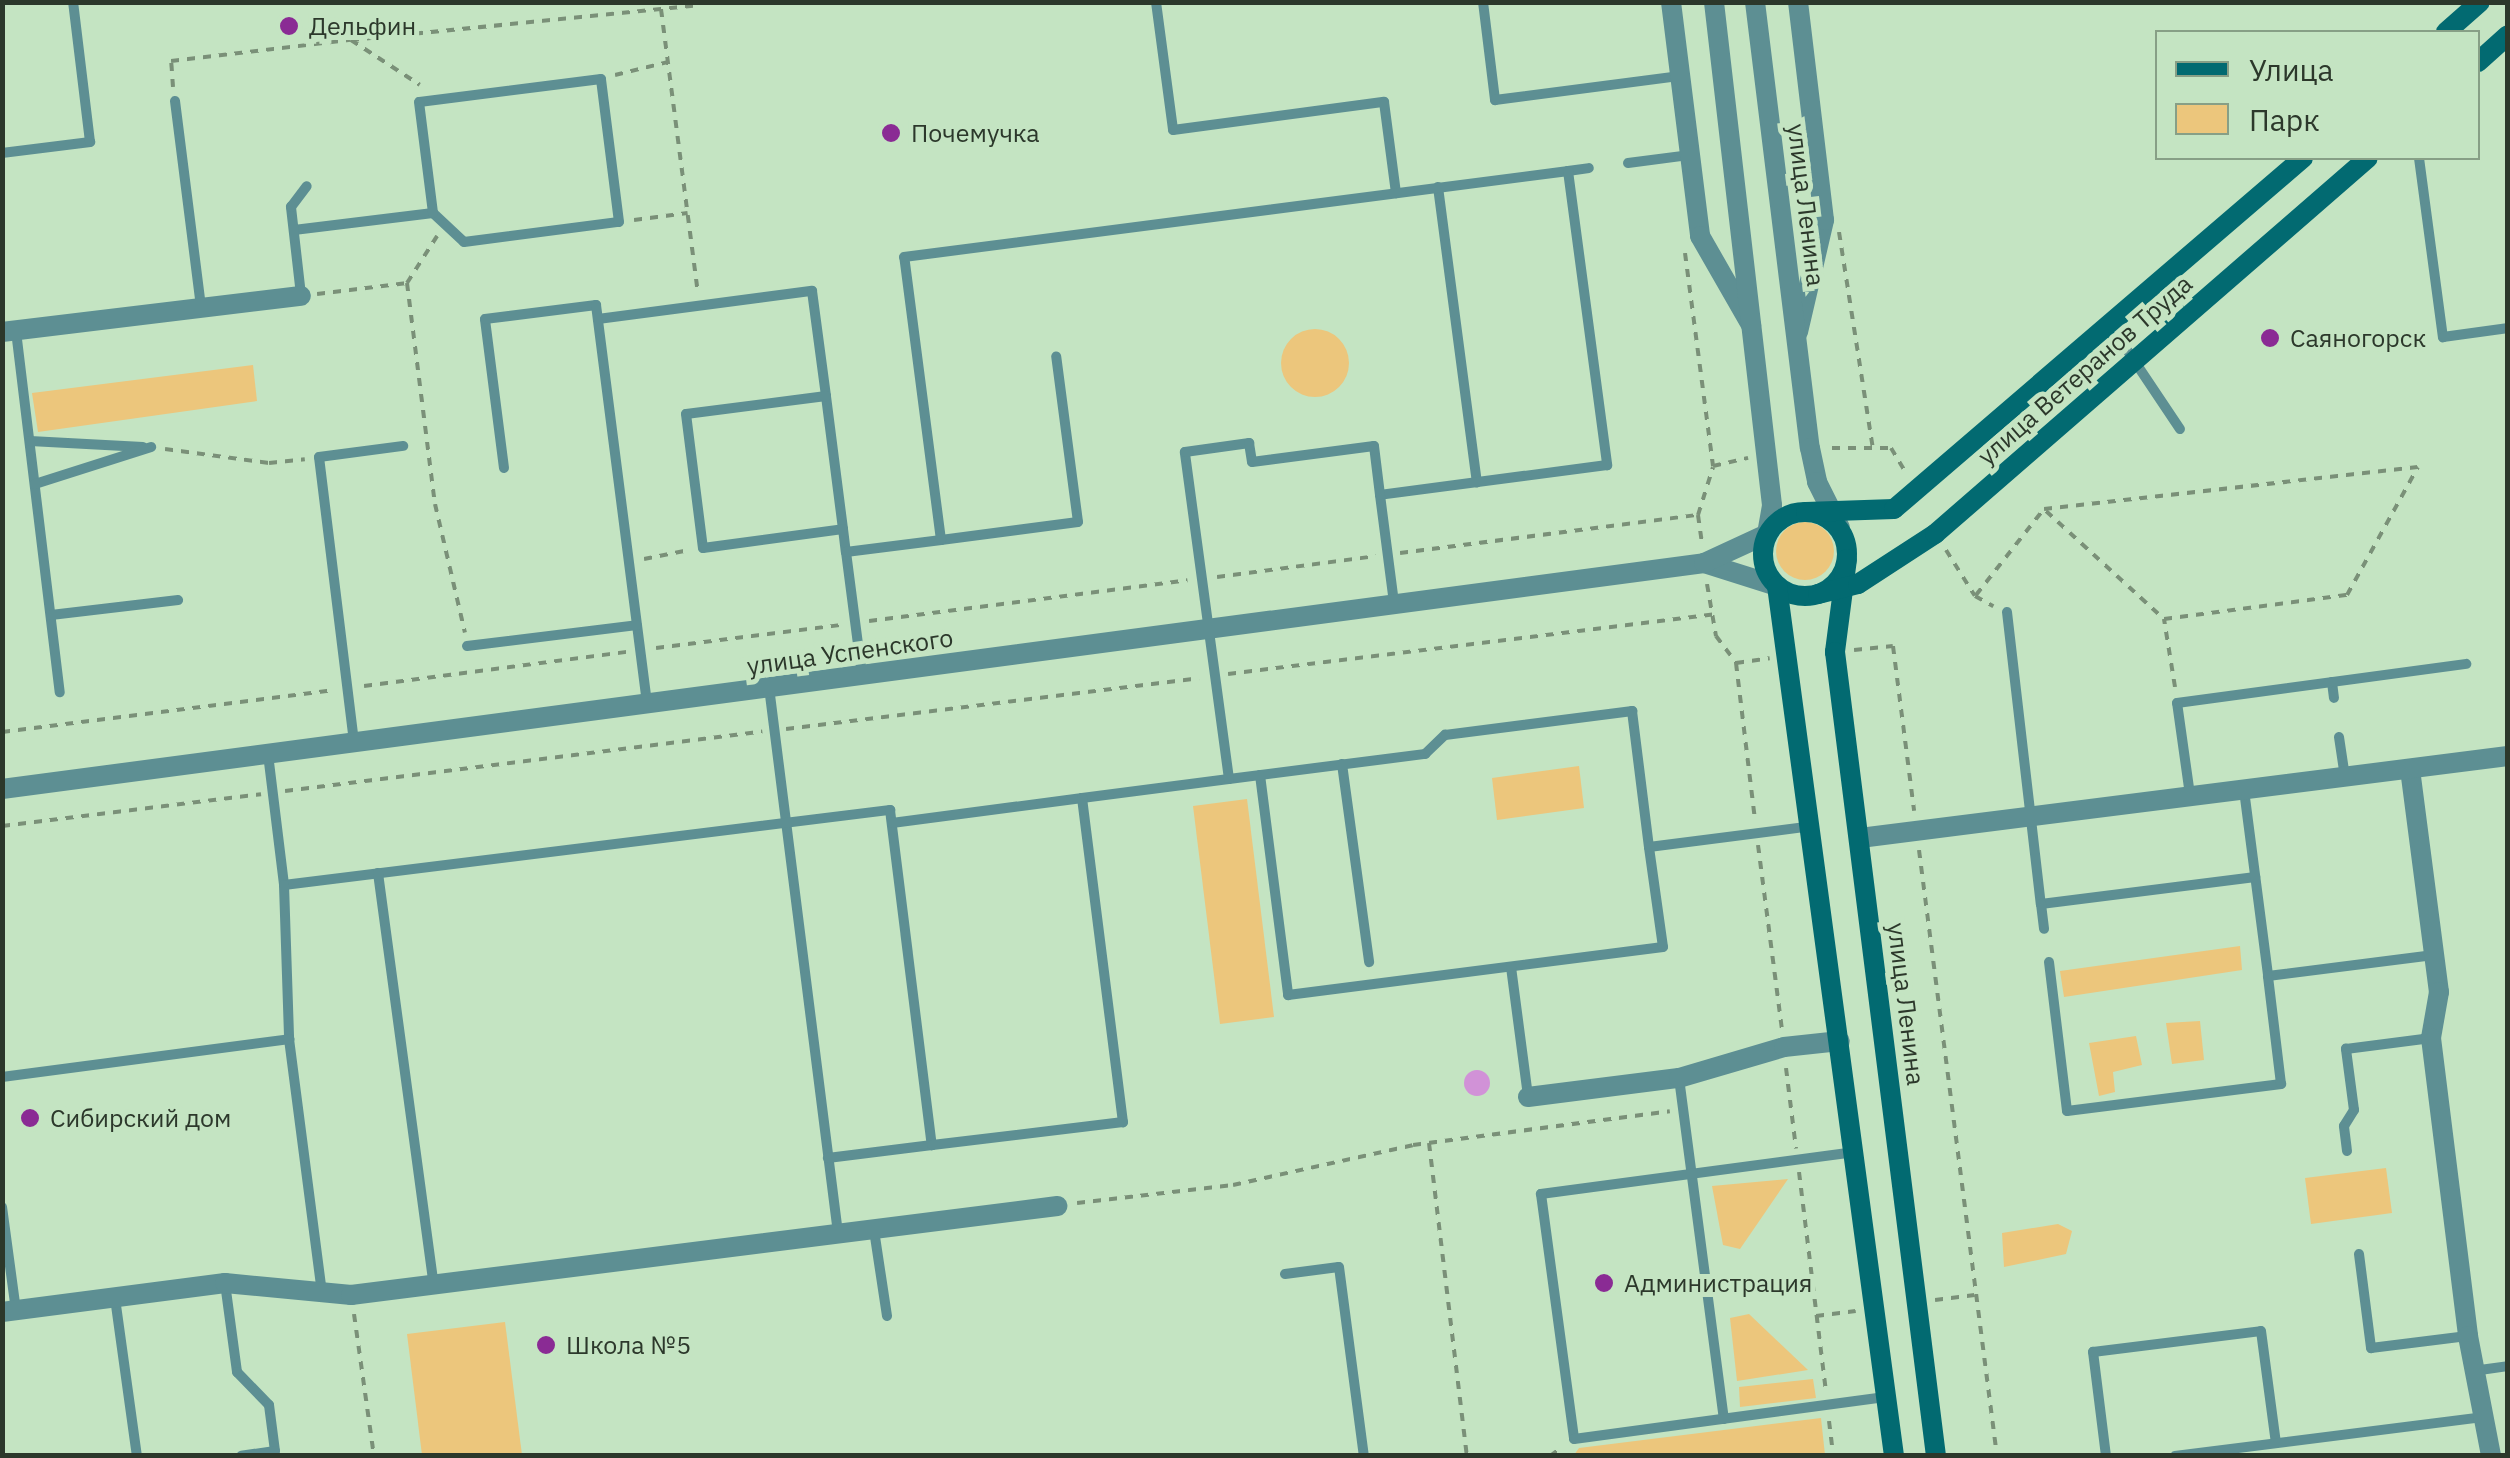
<!DOCTYPE html>
<meta charset="utf-8">
<style>
body{margin:0}
#map{position:relative;width:2510px;height:1458px;overflow:hidden;background:#c4e4c2;font-family:"IBM Plex Sans",sans-serif}
div>[style]{position:absolute}
[style*='--x']{left:calc(var(--x)*1px);top:calc(var(--y)*1px);width:calc(var(--w)*1px);rotate:calc(var(--a)*1deg)}
.green>*{inset:0;background:#ecc67c}
.round{border-radius:50%}
.water>*{inset:0;background:#d192d7}
.path>*{height:4px;margin-top:-2px;transform-origin:0;background:repeating-linear-gradient(90deg,#7a9078 0 8px,transparent 0 16px)}
.service>*{height:10px;margin:-5px;padding:0 5px;transform-origin:5px;border-radius:5px;background:#5d8f93}
.minor>*{height:20px;margin:-10px;padding:0 10px;transform-origin:10px;border-radius:10px;background:#5d8f93}
.tertiary>*{height:20px;margin:-10px;padding:0 10px;transform-origin:10px;border-radius:10px;background:#5d8f93}
.secondary>*{height:20px;margin:-10px;padding:0 10px;transform-origin:10px;border-radius:10px;background:#026a71}
.secondary>.ring{margin:-10px;padding:0;box-sizing:content-box;background:none;border:20px solid #026a71;border-radius:50%}
.dots>*{width:28px;height:28px;translate:-50% -50%;box-sizing:border-box;border:5px solid #c4e4c2;border-radius:50%}
span{translate:-50% -50%;white-space:nowrap;text-align:center;line-height:1.15;-webkit-text-stroke:10px #c4e4c2;paint-order:stroke}
.poi-label{font-size:25px;color:#2c382b}
.left{translate:0 -50%;text-align:left}
.street-label{font-size:25px;color:#2c382b}
.frame{position:absolute;inset:0;border:5px solid #2c382b;pointer-events:none}
.legend{position:absolute;left:2155px;top:30px;width:325px;height:130px;box-sizing:border-box;background:#c4e4c2;border:2px solid #879f86;margin:0;padding:12px 18px;list-style:none;font-size:30px;color:#2c382b}
.legend li{display:flex;align-items:center;gap:20px;height:50px}
.legend b{width:50px;border:2px solid #879f86}
</style>
<div id="map">
<div class="green">
<div class="round" style="left:1281px;top:329px;width:68px;height:68px"></div>
<div style="clip-path:polygon(253px 365px,257px 401px,38px 432px,32px 393px)"></div>
<div class="round" style="left:1776px;top:522px;width:58px;height:58px"></div>
<div style="clip-path:polygon(1579px 766px,1584px 808px,1497px 820px,1492px 778px)"></div>
<div style="clip-path:polygon(1247px 799px,1274px 1017px,1220px 1024px,1193px 806px)"></div>
<div style="clip-path:polygon(2240px 946px,2242px 970px,2064px 997px,2060px 971px)"></div>
<div style="clip-path:polygon(2200px 1021px,2204px 1060px,2172px 1064px,2166px 1023px)"></div>
<div style="clip-path:polygon(2136px 1036px,2142px 1065px,2113px 1072px,2115px 1092px,2099px 1096px,2089px 1043px)"></div>
<div style="clip-path:polygon(2386px 1168px,2392px 1213px,2311px 1224px,2305px 1178px)"></div>
<div style="clip-path:polygon(1788px 1179px,1740px 1249px,1723px 1245px,1712px 1186px)"></div>
<div style="clip-path:polygon(2058px 1224px,2072px 1231px,2066px 1254px,2004px 1267px,2002px 1233px)"></div>
<div style="clip-path:polygon(1749px 1314px,1808px 1370px,1737px 1381px,1730px 1318px)"></div>
<div style="clip-path:polygon(505px 1322px,522px 1455px,422px 1455px,407px 1334px)"></div>
<div style="clip-path:polygon(1813px 1379px,1816px 1398px,1740px 1407px,1739px 1387px)"></div>
<div style="clip-path:polygon(1821px 1418px,1825px 1455px,1574px 1455px,1579px 1448px)"></div>
</div>
<div class="water">
<div class="round" style="left:1464px;top:1070px;width:26px;height:26px"></div>
</div>
<div class="path">
<div style="--x:690;--y:2;--w:29;--a:0"></div>
<div style="--x:661;--y:9;--w:285;--a:82.6"></div>
<div style="--x:351;--y:40;--w:344;--a:-5.7"></div>
<div style="--x:615;--y:75;--w:55;--a:-13.8"></div>
<div style="--x:173;--y:87;--w:26;--a:-94"></div>
<div style="--x:171;--y:61;--w:181;--a:-6.7"></div>
<div style="--x:351;--y:40;--w:82;--a:33.1"></div>
<div style="--x:634;--y:220;--w:54;--a:-7.4"></div>
<div style="--x:1839;--y:232;--w:219;--a:81.1"></div>
<div style="--x:1685;--y:253;--w:215;--a:82.5"></div>
<div style="--x:1713;--y:466;--w:36;--a:-13"></div>
<div style="--x:407;--y:283;--w:223;--a:82.8"></div>
<div style="--x:435;--y:504;--w:132;--a:76.9"></div>
<div style="--x:317;--y:294;--w:91;--a:-7"></div>
<div style="--x:407;--y:283;--w:56;--a:-57.4"></div>
<div style="--x:1832;--y:448;--w:59;--a:0"></div>
<div style="--x:1891;--y:448;--w:31;--a:59"></div>
<div style="--x:165;--y:449;--w:105;--a:7.7"></div>
<div style="--x:269;--y:463;--w:36;--a:-6"></div>
<div style="--x:2046;--y:511;--w:160;--a:42.5"></div>
<div style="--x:1698;--y:515;--w:50;--a:-72.6"></div>
<div style="--x:1946;--y:550;--w:54;--a:57.8"></div>
<div style="--x:1975;--y:596;--w:21;--a:29"></div>
<div style="--x:1400;--y:553;--w:300;--a:-7.3"></div>
<div style="--x:1698;--y:515;--w:30;--a:82"></div>
<div style="--x:644;--y:559;--w:46;--a:-11.3"></div>
<div style="--x:1217;--y:577;--w:160;--a:-7.5"></div>
<div style="--x:1707;--y:584;--w:53;--a:80.2"></div>
<div style="--x:1716;--y:636;--w:34;--a:53"></div>
<div style="--x:1736;--y:663;--w:34;--a:-8"></div>
<div style="--x:1976;--y:595;--w:110;--a:-51.7"></div>
<div style="--x:2044;--y:509;--w:376;--a:-6.4"></div>
<div style="--x:869;--y:621;--w:321;--a:-7.3"></div>
<div style="--x:656;--y:648;--w:185;--a:-7.1"></div>
<div style="--x:1854;--y:650;--w:39;--a:-6"></div>
<div style="--x:1893;--y:646;--w:166;--a:82.7"></div>
<div style="--x:1736;--y:663;--w:159;--a:83.1"></div>
<div style="--x:1228;--y:674;--w:488;--a:-7"></div>
<div style="--x:364;--y:686;--w:265;--a:-7.4"></div>
<div style="--x:2175;--y:687;--w:69;--a:-99.2"></div>
<div style="--x:2164;--y:619;--w:185;--a:-7.5"></div>
<div style="--x:2347;--y:595;--w:146;--a:-61"></div>
<div style="--x:786;--y:729;--w:416;--a:-7"></div>
<div style="--x:2;--y:732;--w:335;--a:-7.2"></div>
<div style="--x:285;--y:791;--w:481;--a:-7.1"></div>
<div style="--x:2;--y:826;--w:261;--a:-7"></div>
<div style="--x:1758;--y:845;--w:186;--a:82.6"></div>
<div style="--x:1919;--y:850;--w:611;--a:82.67"></div>
<div style="--x:1786;--y:1068;--w:81;--a:82.9"></div>
<div style="--x:1429;--y:1143;--w:315;--a:83.1"></div>
<div style="--x:1799;--y:1172;--w:221;--a:83"></div>
<div style="--x:1077;--y:1203;--w:157;--a:-6.6"></div>
<div style="--x:1233;--y:1185;--w:184;--a:-12.5"></div>
<div style="--x:1413;--y:1145;--w:259;--a:-7.5"></div>
<div style="--x:1935;--y:1300;--w:40;--a:-7.1"></div>
<div style="--x:354;--y:1314;--w:143;--a:82"></div>
<div style="--x:1816;--y:1316;--w:40;--a:-7.1"></div>
<div style="--x:1829;--y:1421;--w:35;--a:83"></div>
<div style="--x:1550;--y:1456;--w:15;--a:-37"></div>
</div>
<div class="service">
<div style="--x:1156;--y:2;--w:129;--a:82.4"></div>
<div style="--x:1173;--y:130;--w:213;--a:-7.6"></div>
<div style="--x:1384;--y:102;--w:92;--a:82.5"></div>
<div style="--x:1483;--y:2;--w:99;--a:83"></div>
<div style="--x:1495;--y:100;--w:187;--a:-7.4"></div>
<div style="--x:175;--y:101;--w:208;--a:82.8"></div>
<div style="--x:2;--y:153;--w:89;--a:-7.1"></div>
<div style="--x:90;--y:142;--w:141;--a:-96.9"></div>
<div style="--x:2419;--y:158;--w:181;--a:82.4"></div>
<div style="--x:2443;--y:337;--w:66;--a:-7.9"></div>
<div style="--x:1628;--y:163;--w:63;--a:-7.4"></div>
<div style="--x:1568;--y:171;--w:21;--a:-8"></div>
<div style="--x:1438;--y:187;--w:298;--a:82.5"></div>
<div style="--x:294;--y:230;--w:140;--a:-7"></div>
<div style="--x:433;--y:213;--w:42;--a:43.1"></div>
<div style="--x:464;--y:242;--w:156;--a:-7.4"></div>
<div style="--x:619;--y:222;--w:144;--a:-97.2"></div>
<div style="--x:601;--y:79;--w:183;--a:172.8"></div>
<div style="--x:419;--y:102;--w:112;--a:82.8"></div>
<div style="--x:301;--y:295;--w:89;--a:-96.5"></div>
<div style="--x:291;--y:207;--w:26;--a:-53"></div>
<div style="--x:598;--y:319;--w:216;--a:-7.5"></div>
<div style="--x:812;--y:291;--w:106;--a:82.4"></div>
<div style="--x:2111;--y:326;--w:124;--a:56.2"></div>
<div style="--x:16;--y:331;--w:364;--a:83.1"></div>
<div style="--x:30;--y:441;--w:113;--a:3"></div>
<div style="--x:504;--y:468;--w:150;--a:-97.3"></div>
<div style="--x:485;--y:319;--w:112;--a:-7.2"></div>
<div style="--x:596;--y:305;--w:401;--a:82.7"></div>
<div style="--x:35;--y:484;--w:122;--a:-17.7"></div>
<div style="--x:843;--y:529;--w:134;--a:-97.3"></div>
<div style="--x:826;--y:396;--w:141;--a:172.7"></div>
<div style="--x:686;--y:414;--w:135;--a:82.8"></div>
<div style="--x:703;--y:548;--w:141;--a:-7.7"></div>
<div style="--x:843;--y:529;--w:23;--a:83"></div>
<div style="--x:941;--y:540;--w:138;--a:-7.5"></div>
<div style="--x:1078;--y:522;--w:167;--a:-97.5"></div>
<div style="--x:2007;--y:612;--w:294;--a:83.4"></div>
<div style="--x:2041;--y:904;--w:216;--a:-7.2"></div>
<div style="--x:51;--y:615;--w:128;--a:-6.7"></div>
<div style="--x:467;--y:646;--w:171;--a:-7"></div>
<div style="--x:862;--y:675;--w:124;--a:-97.4"></div>
<div style="--x:846;--y:552;--w:96;--a:-7.2"></div>
<div style="--x:941;--y:540;--w:285;--a:-97.4"></div>
<div style="--x:904;--y:257;--w:670;--a:-7.38"></div>
<div style="--x:1568;--y:171;--w:297;--a:82.4"></div>
<div style="--x:1607;--y:465;--w:229;--a:172.5"></div>
<div style="--x:1380;--y:495;--w:109;--a:82.6"></div>
<div style="--x:2332;--y:682;--w:16;--a:83"></div>
<div style="--x:769;--y:687;--w:550;--a:82.8"></div>
<div style="--x:2339;--y:737;--w:40;--a:81.5"></div>
<div style="--x:354;--y:742;--w:287;--a:-97"></div>
<div style="--x:319;--y:457;--w:85;--a:-7.5"></div>
<div style="--x:268;--y:754;--w:132;--a:83"></div>
<div style="--x:284;--y:885;--w:611;--a:-7.06"></div>
<div style="--x:890;--y:810;--w:338;--a:82.9"></div>
<div style="--x:932;--y:1145;--w:105;--a:172.9"></div>
<div style="--x:1342;--y:764;--w:200;--a:82.2"></div>
<div style="--x:1260;--y:775;--w:222;--a:82.7"></div>
<div style="--x:1288;--y:995;--w:378;--a:-7.3"></div>
<div style="--x:1663;--y:947;--w:101;--a:-98"></div>
<div style="--x:1229;--y:779;--w:198;--a:-7.3"></div>
<div style="--x:1425;--y:754;--w:28;--a:-44"></div>
<div style="--x:1445;--y:735;--w:189;--a:-7.3"></div>
<div style="--x:1632;--y:711;--w:137;--a:82.9"></div>
<div style="--x:1649;--y:847;--w:164;--a:-7.3"></div>
<div style="--x:2244;--y:790;--w:188;--a:82.6"></div>
<div style="--x:2268;--y:976;--w:167;--a:-7.2"></div>
<div style="--x:2190;--y:795;--w:93;--a:-98"></div>
<div style="--x:2177;--y:703;--w:292;--a:-7.7"></div>
<div style="--x:1082;--y:798;--w:148;--a:-7.4"></div>
<div style="--x:1229;--y:779;--w:330;--a:-97.7"></div>
<div style="--x:1185;--y:452;--w:65;--a:-8"></div>
<div style="--x:1249;--y:443;--w:19;--a:81"></div>
<div style="--x:1252;--y:462;--w:123;--a:-7.5"></div>
<div style="--x:1374;--y:446;--w:49;--a:83"></div>
<div style="--x:892;--y:823;--w:192;--a:-7.5"></div>
<div style="--x:1082;--y:798;--w:327;--a:82.8"></div>
<div style="--x:1123;--y:1122;--w:192;--a:173.1"></div>
<div style="--x:378;--y:873;--w:416;--a:82.3"></div>
<div style="--x:284;--y:885;--w:154;--a:88.1"></div>
<div style="--x:289;--y:1039;--w:255;--a:82.6"></div>
<div style="--x:2041;--y:904;--w:25;--a:83"></div>
<div style="--x:2049;--y:962;--w:150;--a:83.1"></div>
<div style="--x:2067;--y:1111;--w:216;--a:-7.2"></div>
<div style="--x:2281;--y:1084;--w:109;--a:-96.9"></div>
<div style="--x:1511;--y:967;--w:131;--a:82.5"></div>
<div style="--x:2;--y:1077;--w:290;--a:-7.5"></div>
<div style="--x:1679;--y:1078;--w:344;--a:82.5"></div>
<div style="--x:2347;--y:1151;--w:25;--a:-97"></div>
<div style="--x:2344;--y:1126;--w:19;--a:-58"></div>
<div style="--x:2354;--y:1110;--w:62;--a:-97.5"></div>
<div style="--x:2346;--y:1049;--w:86;--a:-7.4"></div>
<div style="--x:1855;--y:1152;--w:317;--a:172.4"></div>
<div style="--x:1541;--y:1194;--w:247;--a:82.3"></div>
<div style="--x:1574;--y:1439;--w:314;--a:-7.7"></div>
<div style="--x:2;--y:1207;--w:104;--a:82.3"></div>
<div style="--x:874;--y:1230;--w:87;--a:81.4"></div>
<div style="--x:2359;--y:1254;--w:95;--a:82.7"></div>
<div style="--x:2371;--y:1348;--w:97;--a:-7.1"></div>
<div style="--x:1285;--y:1274;--w:54;--a:-7.4"></div>
<div style="--x:1339;--y:1267;--w:191;--a:82.5"></div>
<div style="--x:225;--y:1283;--w:90;--a:82.3"></div>
<div style="--x:237;--y:1372;--w:46;--a:45.9"></div>
<div style="--x:269;--y:1405;--w:46;--a:82.6"></div>
<div style="--x:275;--y:1451;--w:34;--a:172"></div>
<div style="--x:115;--y:1298;--w:160;--a:82.1"></div>
<div style="--x:2480;--y:1370;--w:28;--a:-8"></div>
<div style="--x:2106;--y:1456;--w:105;--a:-97.1"></div>
<div style="--x:2093;--y:1352;--w:169;--a:-7.1"></div>
<div style="--x:2261;--y:1331;--w:113;--a:82.4"></div>
<div style="--x:2175;--y:1456;--w:312;--a:-7.2"></div>
</div>
<div class="minor">
<div style="--x:1671;--y:2;--w:236;--a:82.9"></div>
<div style="--x:1700;--y:236;--w:103;--a:60.2"></div>
<div style="--x:2;--y:332;--w:301;--a:-6.9"></div>
<div style="--x:1798;--y:332;--w:115;--a:-76.9"></div>
<div style="--x:1824;--y:220;--w:220;--a:-96.8"></div>
<div style="--x:2410;--y:769;--w:225;--a:82.6"></div>
<div style="--x:2439;--y:992;--w:47;--a:99.9"></div>
<div style="--x:2431;--y:1038;--w:300;--a:82.9"></div>
<div style="--x:2468;--y:1336;--w:122;--a:79.1"></div>
<div style="--x:1860;--y:838;--w:653;--a:-7.21"></div>
<div style="--x:1528;--y:1097;--w:152;--a:-7.2"></div>
<div style="--x:1679;--y:1078;--w:109;--a:-16.4"></div>
<div style="--x:1784;--y:1047;--w:56;--a:-6.1"></div>
<div style="--x:2;--y:1312;--w:225;--a:-7.4"></div>
<div style="--x:225;--y:1283;--w:127;--a:5.4"></div>
<div style="--x:351;--y:1295;--w:712;--a:-7.18"></div>
</div>
<div class="tertiary">
<div style="--x:1755;--y:2;--w:449;--a:83"></div>
<div style="--x:1810;--y:448;--w:35;--a:78"></div>
<div style="--x:1817;--y:482;--w:51;--a:63.4"></div>
<div style="--x:1704;--y:563;--w:77;--a:17.5"></div>
<div style="--x:2;--y:789;--w:1717;--a:-7.56"></div>
<div style="--x:1704;--y:563;--w:69;--a:-24.7"></div>
<div style="--x:1767;--y:534;--w:29;--a:-80"></div>
<div style="--x:1772;--y:505;--w:506;--a:-96.58"></div>
</div>
<div class="secondary">
<div style="--x:2446;--y:32;--w:45;--a:-41.4"></div>
<div style="--x:2478;--y:62;--w:40;--a:-42"></div>
<div class="ring" style="left:1763px;top:512px;width:64px;height:64px"></div>
<div style="--x:1806;--y:512;--w:88;--a:-2"></div>
<div style="--x:1894;--y:509;--w:539;--a:-40.64"></div>
<div style="--x:1847;--y:559;--w:94;--a:97.4"></div>
<div style="--x:1835;--y:652;--w:810;--a:82.84"></div>
<div style="--x:1777;--y:586;--w:878;--a:82.34"></div>
<div style="--x:1818;--y:594;--w:41;--a:-14"></div>
<div style="--x:1858;--y:584;--w:92;--a:-33"></div>
<div style="--x:1935;--y:534;--w:573;--a:-40.97"></div>
</div>
<div class="dots">
<div style="left:289px;top:26px;background:#8a2b94"></div>
<div style="left:891px;top:133px;background:#8a2b94"></div>
<div style="left:2270px;top:338px;background:#8a2b94"></div>
<div style="left:30px;top:1118px;background:#8a2b94"></div>
<div style="left:1604px;top:1283px;background:#8a2b94"></div>
<div style="left:546px;top:1345px;background:#8a2b94"></div>
</div>
<div class="poi-label">
<span class="left" style="left:309px;top:26px">Дельфин</span>
<span class="left" style="left:911px;top:133px">Почемучка</span>
<span class="left" style="left:2290px;top:338px">Саяногорск</span>
<span class="left" style="left:50px;top:1118px">Сибирский дом</span>
<span class="left" style="left:1624px;top:1283px">Администрация</span>
<span class="left" style="left:566px;top:1345px">Школа №5</span>
</div>
<div class="street-label">
<span style="left:1806px;top:205px;rotate:83deg">улица Ленина</span>
<span style="left:2085px;top:370px;rotate:-41deg">улица Ветеранов Труда</span>
<span style="left:850px;top:652px;rotate:-8deg">улица Успенского</span>
<span style="left:1906px;top:1004px;rotate:83deg">улица Ленина</span>
</div>
<div class="frame"></div>
<ul class="legend">
<li><b style="height:12px;background:#026a71"></b>Улица</li>
<li><b style="height:28px;background:#ecc67c"></b>Парк</li>
</ul>
</div>
